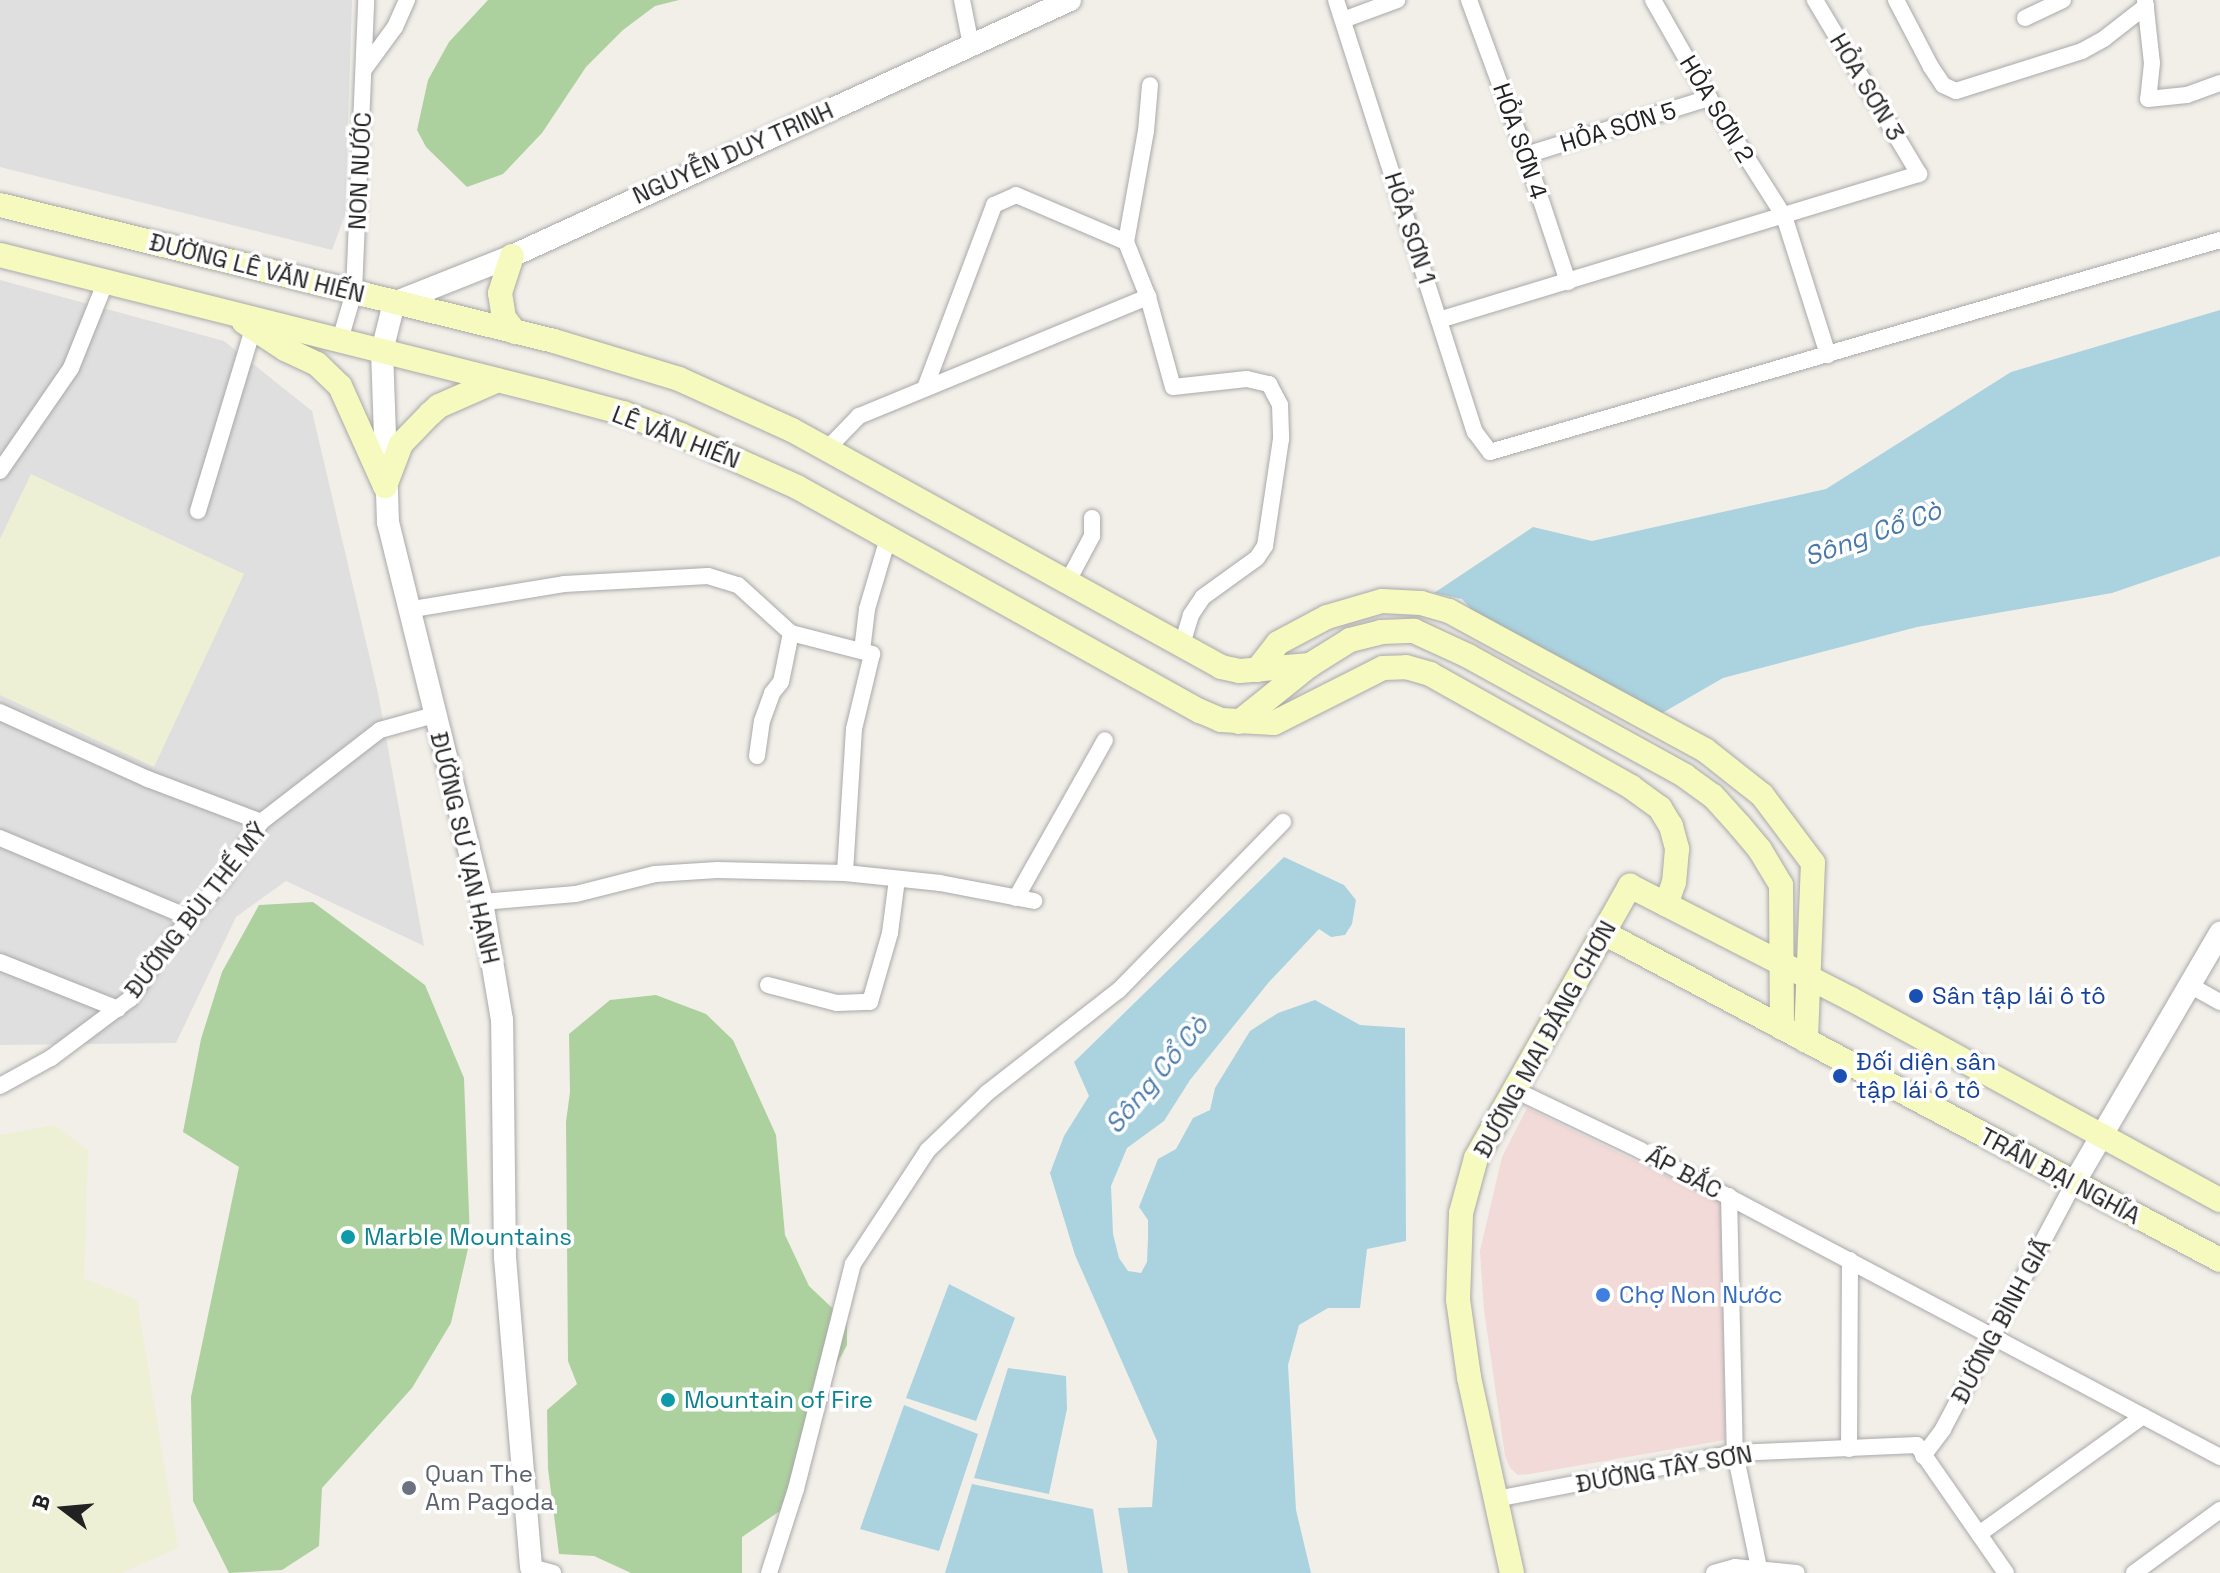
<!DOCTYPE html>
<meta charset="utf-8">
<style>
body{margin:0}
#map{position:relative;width:2220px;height:1573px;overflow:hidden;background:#f2efe9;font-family:"Space Grotesk",sans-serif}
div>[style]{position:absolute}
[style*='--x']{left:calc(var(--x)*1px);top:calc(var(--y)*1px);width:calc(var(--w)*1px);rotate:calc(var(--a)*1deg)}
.residential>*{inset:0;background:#e0dfdf}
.commercial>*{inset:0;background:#f2dad9}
.farmland>*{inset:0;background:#eef0d5}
.forest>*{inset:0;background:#add19e}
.water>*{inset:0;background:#aad3df}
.roads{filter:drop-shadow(0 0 2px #a9a9a9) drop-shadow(0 0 2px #a9a9a9)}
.minor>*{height:16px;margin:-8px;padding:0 8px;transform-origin:8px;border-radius:8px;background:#fff}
.tertiary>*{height:22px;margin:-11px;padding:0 11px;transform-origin:11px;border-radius:11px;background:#fff}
.secondary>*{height:24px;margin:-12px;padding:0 12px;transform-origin:12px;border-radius:12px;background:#f7fabf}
.dots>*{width:22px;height:22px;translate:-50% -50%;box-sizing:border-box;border:4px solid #fff;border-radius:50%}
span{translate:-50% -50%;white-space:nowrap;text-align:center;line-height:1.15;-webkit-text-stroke:7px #fff;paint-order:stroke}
.street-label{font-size:24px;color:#222}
.transit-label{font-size:24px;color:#164399}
.left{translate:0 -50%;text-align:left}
.culture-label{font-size:24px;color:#0d838f}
.shop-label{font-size:24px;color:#366cbe}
.worship-label{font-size:24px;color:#5b616d}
.water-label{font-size:26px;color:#4a7aab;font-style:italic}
.north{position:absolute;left:24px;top:1469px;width:80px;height:80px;-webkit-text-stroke:6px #fff;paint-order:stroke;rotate:286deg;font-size:22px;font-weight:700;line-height:32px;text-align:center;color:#222}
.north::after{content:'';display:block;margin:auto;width:28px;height:36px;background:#222;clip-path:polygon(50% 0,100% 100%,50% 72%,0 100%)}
</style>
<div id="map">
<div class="residential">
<div style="clip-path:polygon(0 0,352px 0,345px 215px,332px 250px,0 167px)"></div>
<div style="clip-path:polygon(0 280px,224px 341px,312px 411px,378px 693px,424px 946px,286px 881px,236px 917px,176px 1043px,0 1045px)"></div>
</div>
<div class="commercial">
<div style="clip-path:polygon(1527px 1108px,1722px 1203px,1725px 1440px,1530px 1474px,1518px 1475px,1510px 1468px,1505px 1456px,1484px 1310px,1480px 1251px,1502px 1157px)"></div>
</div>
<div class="farmland">
<div style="clip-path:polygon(31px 474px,244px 574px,154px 767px,0 695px,0 539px)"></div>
<div style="clip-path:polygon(55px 1125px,88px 1150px,84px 1278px,137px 1300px,178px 1548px,122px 1573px,0 1573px,0 1135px)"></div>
</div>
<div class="forest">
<div style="clip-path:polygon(488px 0,679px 0,655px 6px,623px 30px,586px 67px,542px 133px,503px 174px,467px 187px,426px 147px,417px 130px,428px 80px,449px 42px)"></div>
<div style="clip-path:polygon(313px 902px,425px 985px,464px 1078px,470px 1240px,451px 1323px,412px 1388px,322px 1488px,319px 1546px,282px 1570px,229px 1573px,193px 1501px,191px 1397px,239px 1167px,183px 1132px,201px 1039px,222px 972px,259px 905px)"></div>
<div style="clip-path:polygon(656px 995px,706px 1014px,733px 1040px,776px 1135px,785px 1235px,809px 1286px,847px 1322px,847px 1345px,814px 1407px,780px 1511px,742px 1537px,742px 1573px,631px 1573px,594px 1556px,559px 1554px,548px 1469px,547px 1410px,577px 1384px,568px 1361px,566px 1122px,570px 1092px,569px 1034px,610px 1000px)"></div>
</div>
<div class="water">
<div style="clip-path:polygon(2220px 310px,2220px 556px,2112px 593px,1917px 627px,1723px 678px,1657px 716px,1479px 618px,1462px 599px,1434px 593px,1533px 527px,1592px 541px,1826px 489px,2011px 372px)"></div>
<div style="clip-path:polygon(1284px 857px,1344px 885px,1356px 900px,1352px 924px,1345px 935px,1331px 937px,1319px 929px,1269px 982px,1190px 1080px,1164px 1121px,1127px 1148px,1111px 1186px,1113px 1234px,1119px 1258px,1128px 1271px,1141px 1273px,1147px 1262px,1148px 1238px,1148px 1220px,1139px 1207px,1158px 1159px,1176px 1149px,1193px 1118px,1210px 1110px,1215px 1088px,1250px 1031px,1278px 1013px,1315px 1000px,1360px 1025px,1405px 1028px,1406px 1241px,1367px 1249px,1360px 1308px,1328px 1308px,1299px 1325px,1288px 1365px,1296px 1510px,1311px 1573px,1128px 1573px,1118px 1508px,1152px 1507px,1157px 1441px,1075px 1255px,1050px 1173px,1064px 1136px,1089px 1096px,1074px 1062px)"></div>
<div style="clip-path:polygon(949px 1284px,1015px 1318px,976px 1421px,906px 1398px)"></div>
<div style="clip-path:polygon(1008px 1368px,1066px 1376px,1067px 1409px,1049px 1494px,974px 1478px)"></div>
<div style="clip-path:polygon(904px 1405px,978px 1434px,939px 1551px,860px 1529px)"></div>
<div style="clip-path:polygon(972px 1484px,1093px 1509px,1103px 1573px,945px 1573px)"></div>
</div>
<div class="roads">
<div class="minor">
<div style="--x:962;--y:0;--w:46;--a:78.7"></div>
<div style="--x:1336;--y:0;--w:454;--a:72.2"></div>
<div style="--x:1475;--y:432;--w:25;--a:53"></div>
<div style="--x:1490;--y:452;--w:760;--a:-16.19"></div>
<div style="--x:1469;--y:0;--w:165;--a:69.8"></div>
<div style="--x:1526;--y:155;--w:134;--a:71.7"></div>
<div style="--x:1653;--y:0;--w:113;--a:60.3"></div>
<div style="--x:1709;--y:98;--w:140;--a:57.6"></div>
<div style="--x:1784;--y:216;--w:146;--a:72.4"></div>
<div style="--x:1896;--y:0;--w:76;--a:62.4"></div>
<div style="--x:1931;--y:67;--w:22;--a:56"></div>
<div style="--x:1943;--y:85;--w:14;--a:25"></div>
<div style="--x:1956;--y:91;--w:132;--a:-17.6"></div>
<div style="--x:2082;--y:51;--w:26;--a:-29"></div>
<div style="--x:2105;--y:38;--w:52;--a:-38"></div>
<div style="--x:2145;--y:0;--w:63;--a:83.7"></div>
<div style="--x:2152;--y:63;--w:36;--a:96"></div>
<div style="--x:2148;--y:99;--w:39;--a:-6"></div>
<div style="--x:2187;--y:95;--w:35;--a:-20"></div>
<div style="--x:2025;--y:18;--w:42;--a:-25.3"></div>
<div style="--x:1343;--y:20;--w:58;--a:-20.3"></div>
<div style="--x:365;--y:68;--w:51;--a:-53.8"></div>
<div style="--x:395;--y:27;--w:30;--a:-66"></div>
<div style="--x:1526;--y:155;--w:192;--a:-17.3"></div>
<div style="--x:1126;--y:242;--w:113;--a:-79.8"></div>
<div style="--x:1146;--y:131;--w:46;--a:-85"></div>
<div style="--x:1439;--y:320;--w:502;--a:-16.92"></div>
<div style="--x:1919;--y:174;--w:203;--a:-120.9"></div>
<div style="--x:340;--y:340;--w:50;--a:-73.7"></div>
<div style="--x:354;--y:292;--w:292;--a:-87.6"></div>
<div style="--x:925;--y:388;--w:196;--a:-69.3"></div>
<div style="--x:994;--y:205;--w:24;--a:-24"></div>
<div style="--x:1016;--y:195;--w:120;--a:23.1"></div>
<div style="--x:1126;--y:242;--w:59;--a:68.2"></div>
<div style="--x:1148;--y:297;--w:93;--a:74.5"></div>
<div style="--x:1173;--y:387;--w:74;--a:-6.2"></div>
<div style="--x:1247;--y:379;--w:23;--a:13"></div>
<div style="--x:1269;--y:384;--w:24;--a:62"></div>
<div style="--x:1280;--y:405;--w:34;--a:88"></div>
<div style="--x:1281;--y:439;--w:108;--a:98.5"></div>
<div style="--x:1265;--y:546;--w:14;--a:124"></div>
<div style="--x:1257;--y:558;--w:67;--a:144.2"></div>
<div style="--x:1203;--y:597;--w:22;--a:124"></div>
<div style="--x:1191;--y:615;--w:31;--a:107"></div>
<div style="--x:827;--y:449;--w:46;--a:-45.9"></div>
<div style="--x:859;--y:416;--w:313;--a:-22.4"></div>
<div style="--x:0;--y:471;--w:125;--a:-55.4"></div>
<div style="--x:71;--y:368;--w:94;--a:-68.1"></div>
<div style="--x:198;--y:511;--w:190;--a:-73.2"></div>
<div style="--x:1068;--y:581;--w:51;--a:-61.9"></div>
<div style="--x:1092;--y:536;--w:18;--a:-90"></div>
<div style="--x:407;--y:610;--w:159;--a:-9.4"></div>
<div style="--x:564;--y:584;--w:144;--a:-3.2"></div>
<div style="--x:708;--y:576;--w:31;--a:17"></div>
<div style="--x:738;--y:585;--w:72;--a:42.2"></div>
<div style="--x:791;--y:633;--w:84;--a:14.5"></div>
<div style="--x:872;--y:654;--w:77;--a:103.5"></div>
<div style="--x:854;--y:729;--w:144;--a:93.6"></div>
<div style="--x:862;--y:651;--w:42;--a:-83.2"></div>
<div style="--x:867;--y:609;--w:74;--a:-73.5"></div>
<div style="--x:0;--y:712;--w:162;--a:24.4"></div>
<div style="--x:148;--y:779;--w:121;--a:20.8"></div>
<div style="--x:757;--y:756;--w:35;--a:-82"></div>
<div style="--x:762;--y:721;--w:30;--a:-70"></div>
<div style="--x:772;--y:693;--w:14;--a:-51"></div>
<div style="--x:781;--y:682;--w:50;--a:-78.5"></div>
<div style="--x:0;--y:838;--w:206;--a:22.8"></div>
<div style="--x:1016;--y:898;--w:181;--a:-60.6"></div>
<div style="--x:482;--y:902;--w:94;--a:-4.9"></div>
<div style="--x:576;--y:894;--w:81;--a:-14.2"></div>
<div style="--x:655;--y:874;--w:62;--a:-3.7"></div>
<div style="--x:717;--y:870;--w:128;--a:1.3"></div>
<div style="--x:845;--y:873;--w:96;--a:6"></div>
<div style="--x:940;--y:883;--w:96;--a:10.8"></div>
<div style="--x:0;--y:962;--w:127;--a:21.7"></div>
<div style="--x:768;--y:985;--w:71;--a:14.6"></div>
<div style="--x:837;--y:1003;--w:33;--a:-2"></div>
<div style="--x:870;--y:1002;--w:72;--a:-73.8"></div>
<div style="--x:890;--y:933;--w:54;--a:-82.6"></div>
<div style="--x:2191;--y:986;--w:33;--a:29"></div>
<div style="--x:0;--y:1086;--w:58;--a:-28.8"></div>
<div style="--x:51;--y:1058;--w:99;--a:-36.8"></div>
<div style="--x:130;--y:999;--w:49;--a:-56.6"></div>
<div style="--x:157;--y:958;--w:107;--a:-50.3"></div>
<div style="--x:225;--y:876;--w:65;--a:-56.3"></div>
<div style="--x:261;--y:822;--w:150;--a:-37.7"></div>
<div style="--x:380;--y:730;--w:56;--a:-15.5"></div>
<div style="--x:1515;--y:1090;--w:139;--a:25.6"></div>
<div style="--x:1640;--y:1150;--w:656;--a:27.89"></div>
<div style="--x:1729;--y:1196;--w:257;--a:88.7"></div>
<div style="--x:1735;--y:1453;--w:123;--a:78.2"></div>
<div style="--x:1849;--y:1449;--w:189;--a:-89.7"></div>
<div style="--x:1923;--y:1456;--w:34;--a:-53"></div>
<div style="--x:1943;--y:1429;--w:279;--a:-62"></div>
<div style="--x:1496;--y:1499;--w:243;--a:-10.9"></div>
<div style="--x:1735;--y:1453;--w:182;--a:-2.5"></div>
<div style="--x:1917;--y:1445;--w:156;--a:55.2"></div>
<div style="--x:1979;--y:1534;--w:202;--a:-35.7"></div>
<div style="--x:531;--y:1567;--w:23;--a:15"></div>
<div style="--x:769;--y:1573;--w:88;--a:-72.2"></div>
<div style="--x:796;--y:1489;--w:232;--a:-75.8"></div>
<div style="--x:853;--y:1264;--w:136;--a:-56.7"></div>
<div style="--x:928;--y:1150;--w:82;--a:-44"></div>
<div style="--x:987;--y:1093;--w:167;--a:-38"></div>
<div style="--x:1119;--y:990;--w:235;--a:-45.7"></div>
<div style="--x:1714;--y:1573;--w:22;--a:-16"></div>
<div style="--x:1735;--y:1567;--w:62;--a:5.5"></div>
<div style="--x:2134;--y:1573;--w:107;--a:-36.2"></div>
</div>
<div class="tertiary">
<div style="--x:2074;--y:1183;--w:290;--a:-59.7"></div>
<div style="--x:531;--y:1567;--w:310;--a:-94.8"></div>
<div style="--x:505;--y:1258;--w:238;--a:-90.7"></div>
<div style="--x:502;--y:1020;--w:120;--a:-99.6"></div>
<div style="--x:482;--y:902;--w:391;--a:-103.9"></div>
<div style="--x:388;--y:522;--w:171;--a:-92"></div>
<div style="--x:382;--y:351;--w:49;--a:-76"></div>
<div style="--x:394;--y:303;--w:127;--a:-21.7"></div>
<div style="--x:512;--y:256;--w:614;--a:-24.64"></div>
</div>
<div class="secondary">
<div style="--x:0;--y:205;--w:570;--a:13.79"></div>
<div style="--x:554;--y:341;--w:131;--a:16.9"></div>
<div style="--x:679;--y:379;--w:124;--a:24.3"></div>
<div style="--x:792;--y:430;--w:490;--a:28.9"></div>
<div style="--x:1221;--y:667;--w:19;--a:12"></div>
<div style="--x:1240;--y:671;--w:70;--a:-4.9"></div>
<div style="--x:0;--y:255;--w:558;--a:14.11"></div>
<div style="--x:541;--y:391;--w:85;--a:15"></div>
<div style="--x:623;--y:413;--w:62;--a:20.8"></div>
<div style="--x:681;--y:435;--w:127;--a:24.1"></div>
<div style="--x:797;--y:487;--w:461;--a:29.1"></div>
<div style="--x:1200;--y:711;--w:23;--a:23"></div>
<div style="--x:1221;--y:720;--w:53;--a:3.2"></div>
<div style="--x:1274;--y:723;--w:122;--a:-26.8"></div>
<div style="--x:1383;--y:668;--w:23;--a:-2"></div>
<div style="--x:1406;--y:667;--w:25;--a:16"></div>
<div style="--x:1430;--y:674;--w:231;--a:29.3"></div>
<div style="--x:1631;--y:787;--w:36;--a:36"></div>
<div style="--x:1660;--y:808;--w:21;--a:59"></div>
<div style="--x:1671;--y:826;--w:24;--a:75"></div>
<div style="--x:1677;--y:849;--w:33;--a:95"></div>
<div style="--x:1674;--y:882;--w:24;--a:109"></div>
<div style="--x:512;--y:256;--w:39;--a:108"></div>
<div style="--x:500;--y:293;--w:25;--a:81"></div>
<div style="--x:504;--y:318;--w:18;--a:52"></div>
<div style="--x:244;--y:322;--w:49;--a:33.4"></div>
<div style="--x:285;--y:349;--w:35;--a:25"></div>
<div style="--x:317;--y:364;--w:32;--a:44"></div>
<div style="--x:340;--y:386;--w:110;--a:65.8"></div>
<div style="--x:385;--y:486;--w:45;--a:-69.1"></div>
<div style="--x:401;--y:444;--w:42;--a:-46"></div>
<div style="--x:430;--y:414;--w:12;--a:-42"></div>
<div style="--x:439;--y:406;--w:64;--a:-23.8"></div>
<div style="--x:1257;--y:670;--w:34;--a:-52"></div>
<div style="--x:1278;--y:643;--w:55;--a:-28"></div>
<div style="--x:1327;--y:617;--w:57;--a:-16.2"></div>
<div style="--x:1382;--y:601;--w:39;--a:3"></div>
<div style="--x:1421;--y:603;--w:29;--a:16"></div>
<div style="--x:1449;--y:611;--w:291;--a:28.5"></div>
<div style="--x:1705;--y:750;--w:73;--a:38.3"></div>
<div style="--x:1762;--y:795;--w:85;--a:53.1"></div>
<div style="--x:1813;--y:863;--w:178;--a:92.3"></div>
<div style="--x:1239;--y:722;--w:91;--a:-38.8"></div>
<div style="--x:1310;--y:665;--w:47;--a:-32"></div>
<div style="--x:1350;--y:640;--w:32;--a:-14"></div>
<div style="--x:1381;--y:632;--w:33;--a:-2"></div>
<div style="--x:1414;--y:631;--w:60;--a:24.8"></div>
<div style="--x:1468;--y:656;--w:248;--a:28.9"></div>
<div style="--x:1685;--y:776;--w:34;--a:36"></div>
<div style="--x:1713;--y:796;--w:40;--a:48"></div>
<div style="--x:1740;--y:826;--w:31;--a:50"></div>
<div style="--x:1760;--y:850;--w:41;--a:59"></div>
<div style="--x:1781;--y:885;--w:143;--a:89.6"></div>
<div style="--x:1604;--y:933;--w:697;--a:27.96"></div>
<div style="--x:1512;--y:1573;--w:201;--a:-102.4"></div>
<div style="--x:1469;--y:1377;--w:78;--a:-98.1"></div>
<div style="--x:1458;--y:1300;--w:87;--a:-88"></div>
<div style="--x:1461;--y:1213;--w:57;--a:-74.7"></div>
<div style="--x:1476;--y:1158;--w:313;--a:-60.5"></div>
<div style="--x:1630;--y:886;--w:248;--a:27.1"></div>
<div style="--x:1851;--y:999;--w:420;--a:28.6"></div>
</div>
</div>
<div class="dots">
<div style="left:1916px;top:996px;background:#1a4fb4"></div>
<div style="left:1840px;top:1076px;background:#1a4fb4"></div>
<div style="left:348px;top:1237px;background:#0f9aa8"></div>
<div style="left:1603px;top:1295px;background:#3f7fe0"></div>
<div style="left:668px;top:1400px;background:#0f9aa8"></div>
<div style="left:409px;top:1488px;background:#6b7280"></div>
</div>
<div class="street-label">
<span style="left:1867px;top:87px;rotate:59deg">HỎA SƠN 3</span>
<span style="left:1717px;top:109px;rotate:59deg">HỎA SƠN 2</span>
<span style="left:1618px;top:127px;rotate:-17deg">HỎA SƠN 5</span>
<span style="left:1520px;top:141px;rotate:71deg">HỎA SƠN 4</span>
<span style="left:733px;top:153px;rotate:-24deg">NGUYỄN DUY TRINH</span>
<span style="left:360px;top:171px;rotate:-87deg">NON NƯỚC</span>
<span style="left:1410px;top:228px;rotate:72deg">HỎA SƠN 1</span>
<span style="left:257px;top:268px;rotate:14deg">ĐƯỜNG LÊ VĂN HIẾN</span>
<span style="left:676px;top:437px;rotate:21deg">LÊ VĂN HIẾN</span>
<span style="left:465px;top:848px;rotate:77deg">ĐƯỜNG SƯ VẠN HẠNH</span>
<span style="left:196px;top:910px;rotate:-52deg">ĐƯỜNG BÙI THẾ MỸ</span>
<span style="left:1545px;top:1039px;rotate:-61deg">ĐƯỜNG MAI ĐĂNG CHƠN</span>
<span style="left:1684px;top:1173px;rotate:28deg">ẤP BẮC</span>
<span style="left:2060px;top:1176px;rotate:28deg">TRẦN ĐẠI NGHĨA</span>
<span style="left:2001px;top:1321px;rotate:-62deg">ĐƯỜNG BÌNH GIÃ</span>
<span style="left:1664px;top:1469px;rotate:-10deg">ĐƯỜNG TÂY SƠN</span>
</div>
<div class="transit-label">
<span class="left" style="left:1932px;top:996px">Sân tập lái ô tô</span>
<span class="left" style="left:1856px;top:1076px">Đối diện sân<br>tập lái ô tô</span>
</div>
<div class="culture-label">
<span class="left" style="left:364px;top:1237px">Marble Mountains</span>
<span class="left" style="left:684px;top:1400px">Mountain of Fire</span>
</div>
<div class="shop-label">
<span class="left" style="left:1619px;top:1295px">Chợ Non Nước</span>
</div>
<div class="worship-label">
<span class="left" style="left:425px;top:1488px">Quan The<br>Am Pagoda</span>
</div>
<div class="water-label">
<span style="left:1873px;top:534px;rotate:-20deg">Sông Cổ Cò</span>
<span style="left:1157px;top:1075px;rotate:-50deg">Sông Cổ Cò</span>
</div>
<div class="north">B</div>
</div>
